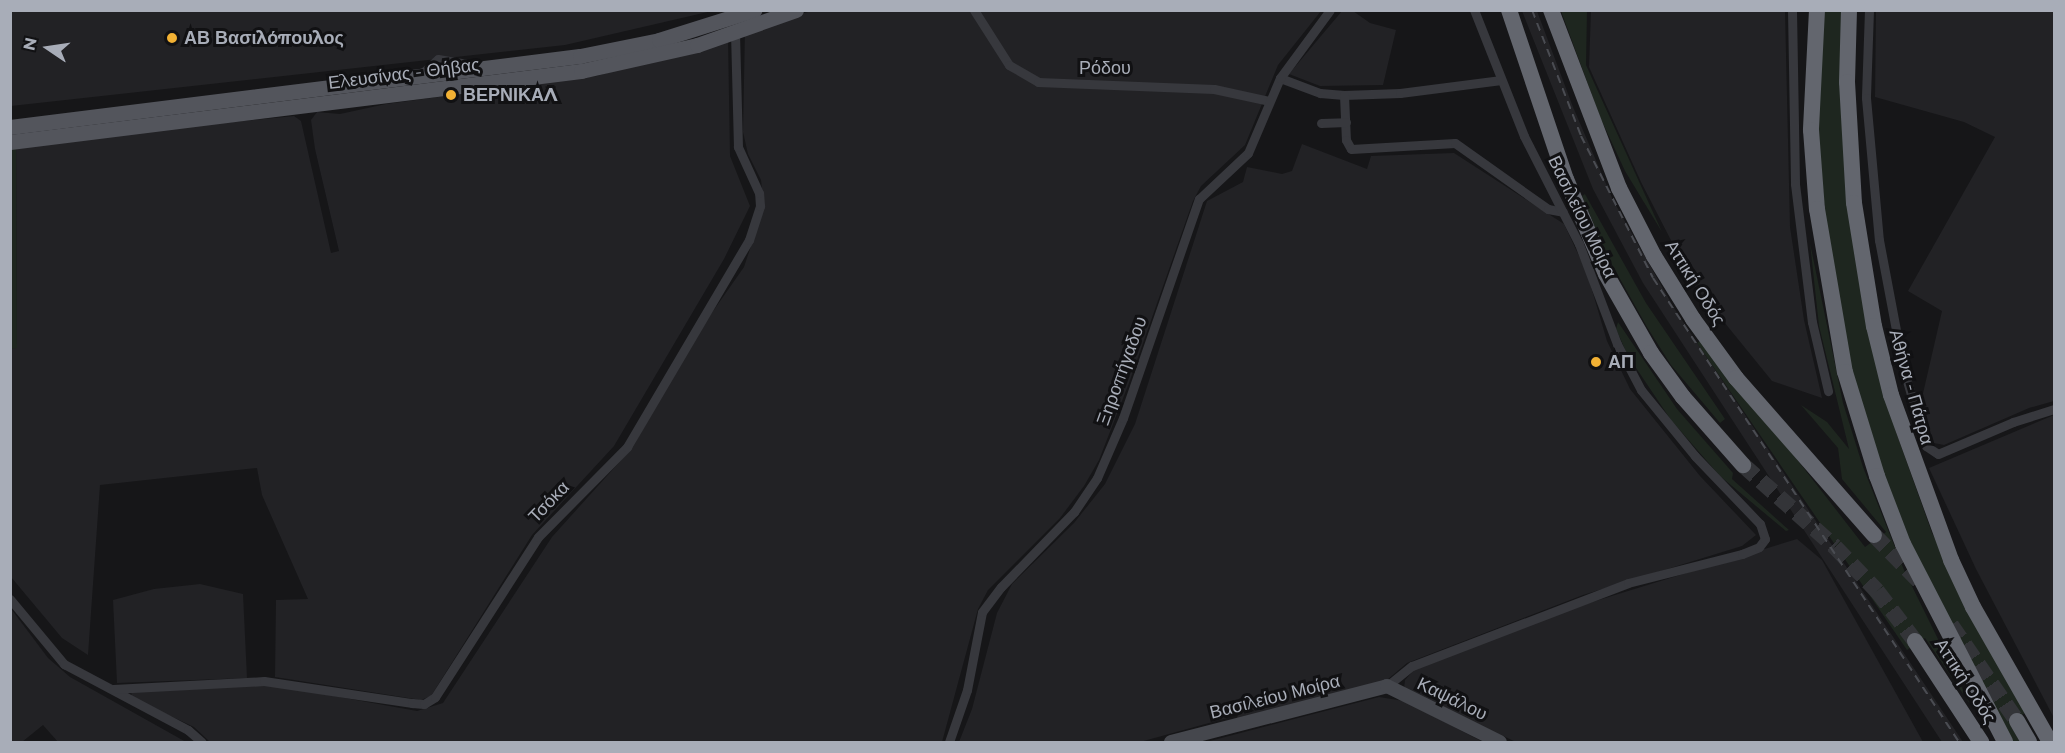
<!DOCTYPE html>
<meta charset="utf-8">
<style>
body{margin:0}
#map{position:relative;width:2065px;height:753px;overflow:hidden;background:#161618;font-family:Montserrat,sans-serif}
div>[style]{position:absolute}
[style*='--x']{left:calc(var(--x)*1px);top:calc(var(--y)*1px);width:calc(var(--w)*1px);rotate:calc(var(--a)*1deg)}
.built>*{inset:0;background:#222225}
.green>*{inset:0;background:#1e261f}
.highway-tunnel>*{height:16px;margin-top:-8px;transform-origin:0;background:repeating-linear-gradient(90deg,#333438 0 16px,transparent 0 24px)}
.street>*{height:9px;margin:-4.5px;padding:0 4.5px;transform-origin:4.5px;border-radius:4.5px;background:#37383d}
.secondary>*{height:14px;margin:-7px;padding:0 7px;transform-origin:7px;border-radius:7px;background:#45474d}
.primary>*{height:15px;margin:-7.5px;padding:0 7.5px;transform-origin:7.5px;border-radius:7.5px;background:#53555c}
.highway>*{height:16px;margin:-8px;padding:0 8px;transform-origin:8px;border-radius:8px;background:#63666e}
.rail>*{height:2px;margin-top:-1px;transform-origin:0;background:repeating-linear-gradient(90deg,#4a4c52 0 8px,transparent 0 14px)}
.dots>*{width:16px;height:16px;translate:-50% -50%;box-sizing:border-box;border:3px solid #111113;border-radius:50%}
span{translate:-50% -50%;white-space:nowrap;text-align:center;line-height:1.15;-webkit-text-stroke:6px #111113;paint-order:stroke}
.poi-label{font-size:18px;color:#a8adb8;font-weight:700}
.left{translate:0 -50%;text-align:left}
.street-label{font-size:18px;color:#a8adb8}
.frame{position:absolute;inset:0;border:12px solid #a8adb8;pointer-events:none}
.north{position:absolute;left:18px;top:18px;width:60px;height:60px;-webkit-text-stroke:4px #111113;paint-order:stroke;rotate:283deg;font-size:16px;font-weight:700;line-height:24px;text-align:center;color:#a8adb8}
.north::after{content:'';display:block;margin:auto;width:21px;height:27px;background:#a8adb8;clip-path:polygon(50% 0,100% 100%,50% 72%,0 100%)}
</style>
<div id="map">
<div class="built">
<div style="clip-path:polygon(816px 10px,1321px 11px,1278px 65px,1245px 145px,1201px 186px,1193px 201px,1129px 383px,1099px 460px,1084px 486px,1060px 518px,988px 590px,978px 609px,942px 742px,210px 742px,194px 727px,132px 698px,131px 691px,273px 685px,417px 711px,443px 703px,552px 537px,633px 447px,690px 344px,744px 267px,764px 207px,761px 180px,748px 154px,743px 132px,745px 28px)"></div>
<div style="clip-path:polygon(10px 11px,712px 11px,565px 45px,11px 106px)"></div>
<div style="clip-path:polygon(1342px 11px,1353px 11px,1370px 23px,1396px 30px,1383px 85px,1320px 86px,1289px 74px)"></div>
<div style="clip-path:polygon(1522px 11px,1537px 11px,1573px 107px,1613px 200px,1674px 308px,1963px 742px,1942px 742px,1643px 283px,1593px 189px)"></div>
<div style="clip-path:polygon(1591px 11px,1785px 11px,1790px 227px,1804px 320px,1822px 398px,1772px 381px,1694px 285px,1641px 182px,1589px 67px)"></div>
<div style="clip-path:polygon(1876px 11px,2054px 11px,2054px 401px,2029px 408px,1944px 445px,1934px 443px,1921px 402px,1942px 311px,1908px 291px,1995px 137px,1964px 122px,1875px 97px)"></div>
<div style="clip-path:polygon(728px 37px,730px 156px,750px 206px,724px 259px,614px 446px,532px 535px,431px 696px,421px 700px,275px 677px,276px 600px,308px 599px,262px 495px,257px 468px,100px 485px,88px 655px,62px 638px,11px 577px,10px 349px,17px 347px,16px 143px,294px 116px,301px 121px,331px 253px,339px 251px,315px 149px,311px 120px,317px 112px,340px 114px,386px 104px,597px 76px)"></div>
<div style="clip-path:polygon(1302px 144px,1367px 169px,1371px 156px,1454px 153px,1564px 224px,1587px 273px,1607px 341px,1630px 389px,1700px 476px,1756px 535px,1742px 546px,1583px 595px,1407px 663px,1387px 680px,1235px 723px,1238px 715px,1140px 742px,959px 742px,972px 709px,997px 613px,1012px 584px,1074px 523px,1105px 484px,1135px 424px,1207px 201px,1243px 182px,1247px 167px,1282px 174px,1292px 171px)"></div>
<div style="clip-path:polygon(2054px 415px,2054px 718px,1976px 569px,1929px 468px)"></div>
<div style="clip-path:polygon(1797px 539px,1822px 560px,1923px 742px,1516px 742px,1404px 689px,1405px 680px,1414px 670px,1576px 607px)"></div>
<div style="clip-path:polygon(200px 584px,243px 594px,247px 678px,117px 683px,113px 600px,154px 589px)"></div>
<div style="clip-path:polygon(12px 610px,48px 658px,70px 677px,186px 742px,58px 742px,43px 725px,22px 742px,11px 742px)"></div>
<div style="clip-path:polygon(1379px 697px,1404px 701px,1483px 742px,1206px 742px)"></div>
</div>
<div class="green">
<div style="clip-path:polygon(1561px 11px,1587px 11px,1586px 65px,1662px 232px,1625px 171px,1600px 117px)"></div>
<div style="clip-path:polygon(1823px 11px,1843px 11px,1841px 82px,1896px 432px,1932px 533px,2025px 713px,2009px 723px,2020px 742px,2013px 742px,1945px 619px,1894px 507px,1852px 371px,1828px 249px,1818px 129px)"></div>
<div style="clip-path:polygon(16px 143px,17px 348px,11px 349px,10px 144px)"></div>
<div style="clip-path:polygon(1585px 194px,1646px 303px,1725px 419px,1720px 423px,1671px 365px,1647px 327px,1606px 254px,1582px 196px)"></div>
<div style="clip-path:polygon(1810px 243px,1843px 403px,1863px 467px,1904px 570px,1970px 704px,1925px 638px,1907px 650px,1697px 343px,1700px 341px,1778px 435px,1865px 547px,1886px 532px,1842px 479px,1838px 448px,1801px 405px,1827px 422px,1849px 449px,1819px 326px)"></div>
<div style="clip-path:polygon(1618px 322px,1677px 409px,1733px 473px,1732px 479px,1789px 530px,1786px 531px,1720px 476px,1671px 420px,1628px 356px,1616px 329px)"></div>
</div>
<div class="highway-tunnel">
<div style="--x:1743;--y:465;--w:123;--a:41.7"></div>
<div style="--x:1835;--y:547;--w:61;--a:46.3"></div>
<div style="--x:1877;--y:591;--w:63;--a:52.8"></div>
<div style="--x:1874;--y:535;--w:66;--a:45.6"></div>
<div style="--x:1951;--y:625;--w:116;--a:55.5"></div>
</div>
<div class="street">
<div style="--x:974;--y:10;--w:65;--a:57.5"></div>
<div style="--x:1009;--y:65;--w:34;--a:30"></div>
<div style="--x:1038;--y:82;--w:176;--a:2.3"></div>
<div style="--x:1214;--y:89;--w:56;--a:12.3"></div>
<div style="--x:1792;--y:10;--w:174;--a:89"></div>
<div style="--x:1795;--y:184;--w:139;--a:83"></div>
<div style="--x:1812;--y:322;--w:71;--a:76.9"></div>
<div style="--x:1869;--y:10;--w:88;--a:92"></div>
<div style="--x:1866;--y:98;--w:143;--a:84.8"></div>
<div style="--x:1879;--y:240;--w:129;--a:79.3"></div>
<div style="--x:1903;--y:367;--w:82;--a:73.8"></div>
<div style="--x:1926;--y:446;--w:14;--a:34"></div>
<div style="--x:1938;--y:454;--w:82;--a:-23.1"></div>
<div style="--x:2013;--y:422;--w:43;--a:-17.6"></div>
<div style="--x:419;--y:76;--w:25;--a:-42"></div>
<div style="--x:438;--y:59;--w:41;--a:9.9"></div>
<div style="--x:1280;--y:78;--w:43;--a:20.6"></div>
<div style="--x:1320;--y:93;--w:24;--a:5"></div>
<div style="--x:1344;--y:95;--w:56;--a:-2"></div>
<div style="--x:1400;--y:93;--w:102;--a:-7.3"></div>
<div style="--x:1344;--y:95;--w:45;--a:87.5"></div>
<div style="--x:1346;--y:140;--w:10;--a:61"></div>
<div style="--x:1351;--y:149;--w:104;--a:-3.3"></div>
<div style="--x:1455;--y:143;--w:114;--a:35.4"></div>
<div style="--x:1548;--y:209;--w:15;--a:11"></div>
<div style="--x:1321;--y:123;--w:25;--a:-2"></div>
<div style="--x:10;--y:599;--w:85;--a:50.3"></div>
<div style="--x:64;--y:664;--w:140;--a:28"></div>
<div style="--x:188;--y:730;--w:18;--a:41"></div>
<div style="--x:1387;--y:686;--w:32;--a:-39"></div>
<div style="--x:1412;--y:666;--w:231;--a:-21"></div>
<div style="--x:1628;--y:583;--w:118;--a:-14.3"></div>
<div style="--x:1742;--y:554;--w:18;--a:-22"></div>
<div style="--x:1759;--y:547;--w:10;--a:-53"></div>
<div style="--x:1765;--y:539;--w:16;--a:-108"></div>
<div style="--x:1760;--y:524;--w:94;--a:-133.7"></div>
<div style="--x:1695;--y:456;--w:85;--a:-129.3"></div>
<div style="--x:1641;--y:390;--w:52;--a:-117.6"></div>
<div style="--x:1617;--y:344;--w:107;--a:-110.8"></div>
<div style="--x:1579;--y:244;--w:121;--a:-117"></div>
<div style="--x:1524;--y:136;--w:136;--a:-111.6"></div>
<div style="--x:113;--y:689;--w:151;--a:-3"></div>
<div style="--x:264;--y:681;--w:150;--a:8.5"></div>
<div style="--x:412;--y:703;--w:12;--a:5"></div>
<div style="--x:424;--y:704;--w:13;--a:-32"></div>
<div style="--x:435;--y:697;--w:190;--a:-57.2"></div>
<div style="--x:538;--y:537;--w:127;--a:-45.3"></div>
<div style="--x:627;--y:447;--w:240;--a:-59.5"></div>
<div style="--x:749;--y:240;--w:36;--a:-72"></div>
<div style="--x:760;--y:206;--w:13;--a:-94"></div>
<div style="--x:759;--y:193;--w:51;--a:-114.5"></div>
<div style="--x:738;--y:147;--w:115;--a:-91.5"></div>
<div style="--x:949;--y:742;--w:55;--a:-70.9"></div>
<div style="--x:967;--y:690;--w:79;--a:-79.1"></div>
<div style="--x:982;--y:612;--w:31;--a:-53"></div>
<div style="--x:1001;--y:587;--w:105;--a:-45.8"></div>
<div style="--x:1074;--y:512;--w:41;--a:-55.9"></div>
<div style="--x:1097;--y:478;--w:65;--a:-66.6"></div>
<div style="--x:1123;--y:418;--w:232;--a:-70.9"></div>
<div style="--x:1199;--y:199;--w:67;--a:-43.2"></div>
<div style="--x:1248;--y:153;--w:82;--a:-66.9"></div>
<div style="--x:1280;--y:78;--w:84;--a:-53.7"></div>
</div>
<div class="secondary">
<div style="--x:1171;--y:742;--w:223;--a:-14.5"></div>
<div style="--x:1387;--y:686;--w:126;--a:26.4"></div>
</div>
<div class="primary">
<div style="--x:10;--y:127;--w:574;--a:-7.1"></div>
<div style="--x:580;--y:56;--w:81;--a:-11.4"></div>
<div style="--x:659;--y:40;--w:100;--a:-17.5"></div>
<div style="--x:10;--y:142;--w:575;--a:-7.09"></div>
<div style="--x:581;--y:71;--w:119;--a:-12.6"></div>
<div style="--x:697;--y:45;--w:105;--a:-19.5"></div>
</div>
<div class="highway">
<div style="--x:1509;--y:10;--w:178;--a:71.4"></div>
<div style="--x:1566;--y:179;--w:103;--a:67.2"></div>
<div style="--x:1606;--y:274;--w:91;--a:60.3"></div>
<div style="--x:1651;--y:353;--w:54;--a:54"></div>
<div style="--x:1683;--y:397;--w:91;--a:48.6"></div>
<div style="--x:1551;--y:10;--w:191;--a:69.1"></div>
<div style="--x:1619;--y:188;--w:76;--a:62.8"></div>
<div style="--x:1654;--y:256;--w:74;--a:58.2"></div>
<div style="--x:1693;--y:319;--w:73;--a:53.9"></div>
<div style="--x:1736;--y:378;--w:209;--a:48.7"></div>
<div style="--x:1817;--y:10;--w:120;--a:92.9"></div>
<div style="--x:1811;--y:130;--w:79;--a:85.7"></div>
<div style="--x:1817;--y:209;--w:165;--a:80.3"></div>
<div style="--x:1845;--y:372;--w:109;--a:72.9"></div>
<div style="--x:1877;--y:476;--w:73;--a:69.1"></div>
<div style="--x:1903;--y:544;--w:223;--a:62.7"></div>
<div style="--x:1849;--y:10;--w:72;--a:91.6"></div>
<div style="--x:1847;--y:82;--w:121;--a:86.7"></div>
<div style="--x:1854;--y:203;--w:125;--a:80.8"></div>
<div style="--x:1874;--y:326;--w:71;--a:76.2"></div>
<div style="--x:1891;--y:395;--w:176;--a:70"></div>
<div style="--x:1951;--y:560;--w:52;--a:64.9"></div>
<div style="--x:1973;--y:607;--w:155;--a:60.3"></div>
<div style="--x:1915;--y:641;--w:121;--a:56.8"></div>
<div style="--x:2017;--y:721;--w:24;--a:60"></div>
</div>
<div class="rail">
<div style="--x:1532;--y:10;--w:135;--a:68.7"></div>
<div style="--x:1581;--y:136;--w:159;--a:63.1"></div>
<div style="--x:1653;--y:278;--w:556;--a:56.6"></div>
</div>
<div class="dots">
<div style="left:172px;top:38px;background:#f2b134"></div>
<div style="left:451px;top:95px;background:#f2b134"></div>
<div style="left:1596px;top:362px;background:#f2b134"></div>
</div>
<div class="poi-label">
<span class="left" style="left:184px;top:38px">ΑΒ Βασιλόπουλος</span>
<span class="left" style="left:463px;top:95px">ΒΕΡΝΙΚΑΛ</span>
<span class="left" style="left:1608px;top:362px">ΑΠ</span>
</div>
<div class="street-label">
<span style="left:1105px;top:68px">Ρόδου</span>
<span style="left:404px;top:74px;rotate:-7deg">Ελευσίνας - Θήβας</span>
<span style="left:1582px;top:217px;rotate:64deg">Βασιλείου Μοίρα</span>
<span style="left:1695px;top:283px;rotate:58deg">Αττική Οδός</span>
<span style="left:1122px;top:371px;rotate:-70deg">Ξηροπήγαδου</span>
<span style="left:1911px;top:387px;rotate:74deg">Αθήνα - Πάτρα</span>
<span style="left:549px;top:502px;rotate:-46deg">Τσόκα</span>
<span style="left:1965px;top:681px;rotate:57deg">Αττική Οδός</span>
<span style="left:1275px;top:697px;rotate:-14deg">Βασιλείου Μοίρα</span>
<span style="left:1452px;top:699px;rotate:26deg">Καψάλου</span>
</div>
<div class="frame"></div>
<div class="north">N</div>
</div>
